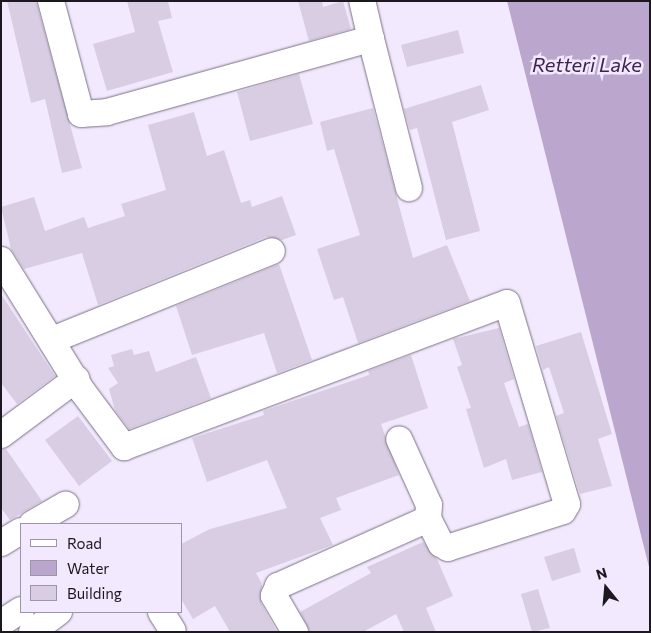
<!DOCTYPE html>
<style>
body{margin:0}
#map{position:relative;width:651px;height:633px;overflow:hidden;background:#f3e9fe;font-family:Commissioner,sans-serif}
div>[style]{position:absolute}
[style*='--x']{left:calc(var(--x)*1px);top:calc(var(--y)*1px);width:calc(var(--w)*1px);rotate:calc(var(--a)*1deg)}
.water>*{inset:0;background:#bba7ce}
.building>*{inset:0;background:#d8cde2}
.roads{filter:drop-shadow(0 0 1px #7a7083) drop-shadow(0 0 1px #7a7083)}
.minor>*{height:26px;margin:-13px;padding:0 13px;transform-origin:13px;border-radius:13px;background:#fff}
span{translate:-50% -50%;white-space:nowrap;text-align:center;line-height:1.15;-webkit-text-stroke:5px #f3e9fe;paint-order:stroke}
.water-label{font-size:20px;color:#3d2252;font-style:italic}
.frame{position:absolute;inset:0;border:2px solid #1b181f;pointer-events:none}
.legend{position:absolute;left:20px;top:523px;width:162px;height:90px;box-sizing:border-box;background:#f3e9fe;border:1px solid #9d95a5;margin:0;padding:6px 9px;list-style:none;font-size:15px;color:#1b181f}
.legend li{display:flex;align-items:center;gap:10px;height:25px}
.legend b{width:25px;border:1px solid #9d95a5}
.north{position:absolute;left:581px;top:563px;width:50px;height:50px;-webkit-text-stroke:4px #f3e9fe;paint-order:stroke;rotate:343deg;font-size:14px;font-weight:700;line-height:20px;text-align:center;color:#1b181f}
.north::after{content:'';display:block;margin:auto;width:18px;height:22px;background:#1b181f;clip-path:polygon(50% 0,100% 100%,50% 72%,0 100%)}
</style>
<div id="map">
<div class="water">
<div style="clip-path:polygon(507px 1px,650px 1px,650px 571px)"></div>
</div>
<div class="building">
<div style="clip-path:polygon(7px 1px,36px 1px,82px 168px,62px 173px,45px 99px,31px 103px)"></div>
<div style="clip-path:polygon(127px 1px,168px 1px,172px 18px,158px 21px,173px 72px,107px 91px,93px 44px,135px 32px)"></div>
<div style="clip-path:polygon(298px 1px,322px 1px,323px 7px,343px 1px,351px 29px,309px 41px)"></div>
<div style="clip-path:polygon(458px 30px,464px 53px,407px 67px,401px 45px)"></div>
<div style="clip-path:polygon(299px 74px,313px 124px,250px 141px,237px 92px)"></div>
<div style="clip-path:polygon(481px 85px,489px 110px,452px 122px,480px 231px,446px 240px,417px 128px,410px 130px,404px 109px)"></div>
<div style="clip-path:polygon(373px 108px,413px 258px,447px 245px,470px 301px,358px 343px,343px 297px,334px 300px,317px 249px,360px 235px,334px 149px,327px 151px,320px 122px)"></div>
<div style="clip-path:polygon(194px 112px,207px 156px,224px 150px,241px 203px,250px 200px,252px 207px,282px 196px,296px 235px,282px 240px,266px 237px,98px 305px,82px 253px,24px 269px,11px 249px,1px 207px,34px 197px,45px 231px,84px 217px,88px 228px,125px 216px,121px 204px,166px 190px,148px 125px)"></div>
<div style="clip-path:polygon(279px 264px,312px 360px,277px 373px,264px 333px,192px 355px,176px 306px)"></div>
<div style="clip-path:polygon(1px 294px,55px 376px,17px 404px,1px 383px)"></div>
<div style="clip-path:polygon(499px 328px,514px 379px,504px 383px,519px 427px,528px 424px,542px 472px,512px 480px,506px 459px,484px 468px,466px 409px,471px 408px,457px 367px,462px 365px,453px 339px)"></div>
<div style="clip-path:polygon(581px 332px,612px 434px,598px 439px,612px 486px,580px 494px,556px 416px,564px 413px,549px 367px,543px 370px,536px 346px)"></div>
<div style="clip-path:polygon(132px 349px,134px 355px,149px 351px,156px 372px,196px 357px,211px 398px,129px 429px,115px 410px,109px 389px,118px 383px,108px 368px,114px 366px,111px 355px)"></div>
<div style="clip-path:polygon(411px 355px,428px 408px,381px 424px,399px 475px,336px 498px,341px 510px,320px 518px,333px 545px,256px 573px,262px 584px,261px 603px,277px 632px,230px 632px,215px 606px,193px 619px,181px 599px,181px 544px,210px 529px,287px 508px,267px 460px,207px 482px,192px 438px,264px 415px,263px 411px,369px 375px,368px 371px)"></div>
<div style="clip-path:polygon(78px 416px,112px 461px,79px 486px,45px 440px)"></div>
<div style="clip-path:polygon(6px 449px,42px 501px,10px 520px,1px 508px,1px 450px)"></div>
<div style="clip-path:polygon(423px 542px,437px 559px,453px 596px,426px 608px,436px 632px,404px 632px,396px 614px,363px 632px,310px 632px,300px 612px,371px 573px,367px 567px)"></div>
<div style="clip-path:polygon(574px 548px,581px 572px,552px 581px,544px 557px)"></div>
<div style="clip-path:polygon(538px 589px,550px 628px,532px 632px,521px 594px)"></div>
</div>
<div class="roads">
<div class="minor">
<div style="--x:51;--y:1;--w:117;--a:75.1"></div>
<div style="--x:81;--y:114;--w:26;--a:-4"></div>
<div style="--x:107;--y:112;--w:274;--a:-15.5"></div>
<div style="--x:371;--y:39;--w:39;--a:-103"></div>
<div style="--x:371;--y:39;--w:154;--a:75.7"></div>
<div style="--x:1;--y:260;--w:155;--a:58.2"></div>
<div style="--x:83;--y:392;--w:69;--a:53.3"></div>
<div style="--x:124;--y:447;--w:409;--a:-20.6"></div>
<div style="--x:507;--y:303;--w:210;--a:73.4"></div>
<div style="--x:567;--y:504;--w:8;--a:120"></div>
<div style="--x:563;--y:511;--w:121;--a:162.2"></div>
<div style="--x:448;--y:548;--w:8;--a:-150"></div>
<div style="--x:441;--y:544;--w:28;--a:-117"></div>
<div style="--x:52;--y:340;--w:237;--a:-22"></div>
<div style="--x:1;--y:435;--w:94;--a:-36.7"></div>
<div style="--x:32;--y:524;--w:39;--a:-30"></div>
<div style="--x:1;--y:543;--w:23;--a:-31"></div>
<div style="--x:161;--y:612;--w:22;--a:58"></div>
<div style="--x:1;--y:623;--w:24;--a:-33"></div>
<div style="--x:32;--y:632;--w:34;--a:-37"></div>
<div style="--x:295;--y:632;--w:42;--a:-120.3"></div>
<div style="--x:274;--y:596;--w:11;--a:-68"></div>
<div style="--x:278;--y:586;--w:164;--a:-24.1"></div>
<div style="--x:428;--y:519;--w:14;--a:-86"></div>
<div style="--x:429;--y:505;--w:72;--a:-114.4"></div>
</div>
</div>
<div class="water-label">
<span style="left:587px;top:64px">Retteri Lake</span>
</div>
<div class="frame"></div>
<ul class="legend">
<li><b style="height:6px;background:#fff"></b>Road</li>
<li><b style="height:14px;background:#bba7ce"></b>Water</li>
<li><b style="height:14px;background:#d8cde2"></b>Building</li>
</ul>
<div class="north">N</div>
</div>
